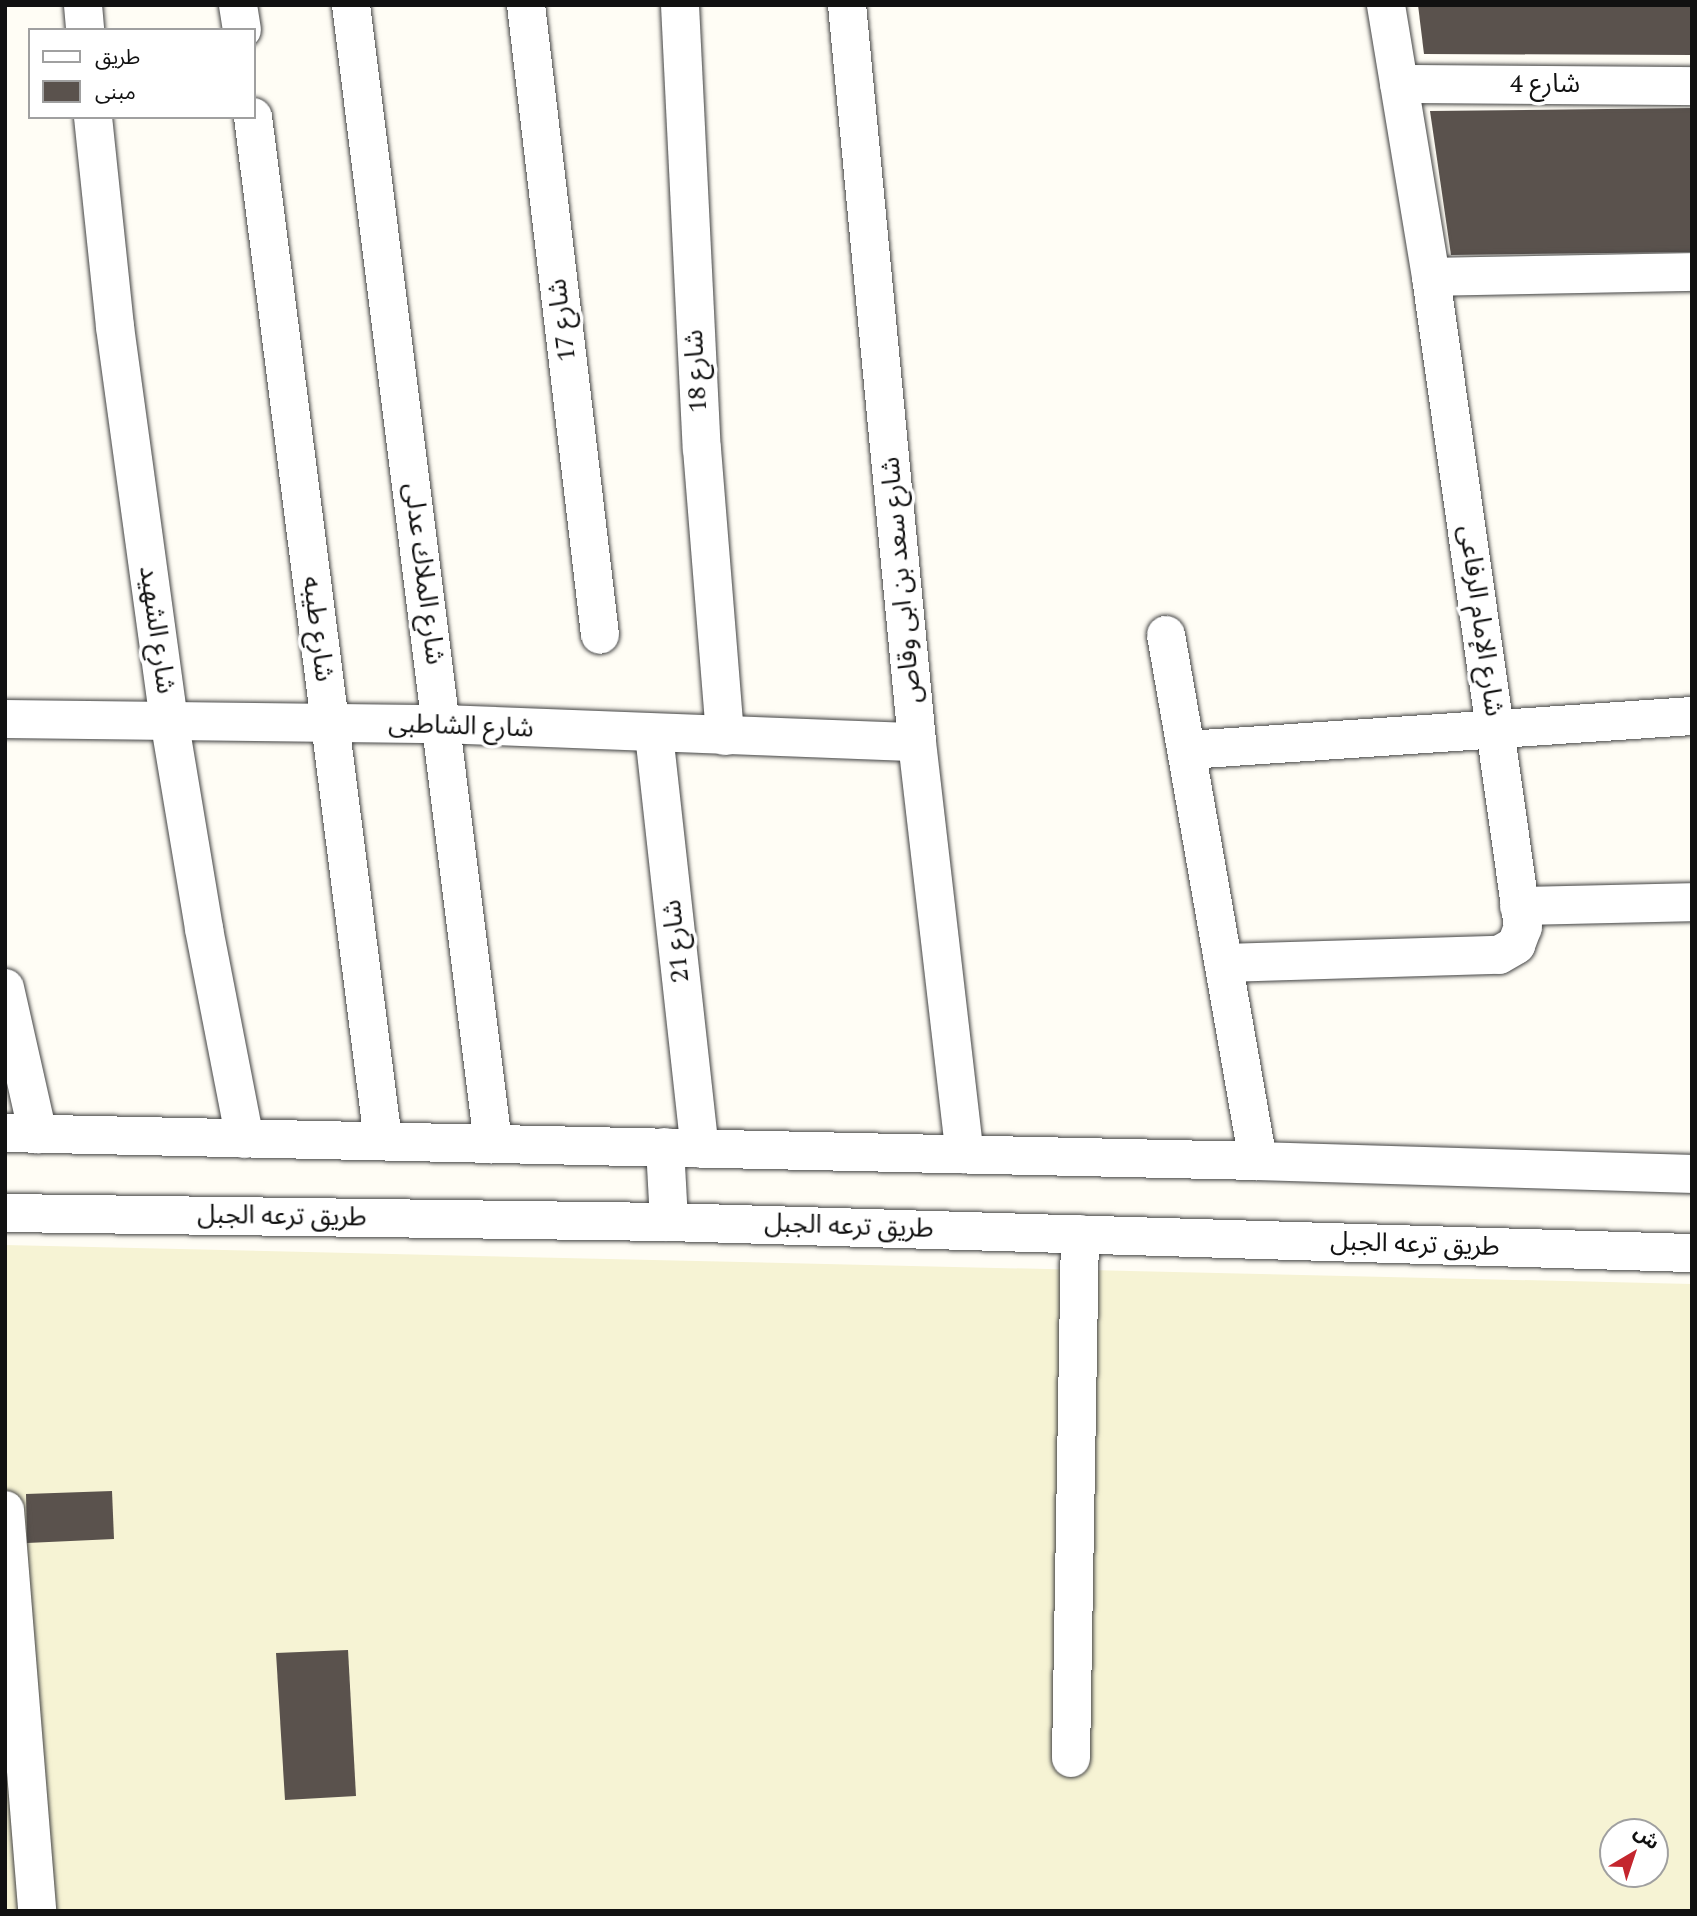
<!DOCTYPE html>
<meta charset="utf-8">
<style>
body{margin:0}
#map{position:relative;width:1697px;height:1916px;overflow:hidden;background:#fffdf5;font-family:Spectral,"Noto Sans Arabic",serif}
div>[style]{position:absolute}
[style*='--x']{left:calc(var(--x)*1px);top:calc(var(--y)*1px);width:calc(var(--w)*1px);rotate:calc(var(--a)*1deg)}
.farmland>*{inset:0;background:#f6f3d4}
.building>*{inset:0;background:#5a524d}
.roads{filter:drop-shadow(0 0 2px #444) drop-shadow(0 0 2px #444)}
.minor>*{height:38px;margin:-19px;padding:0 19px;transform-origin:19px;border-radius:19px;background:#fff}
span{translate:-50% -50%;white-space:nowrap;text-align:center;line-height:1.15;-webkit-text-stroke:7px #fff;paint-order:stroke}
.street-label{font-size:26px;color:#111}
.frame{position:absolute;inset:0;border:7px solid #111;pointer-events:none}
.legend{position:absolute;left:28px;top:28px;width:228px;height:91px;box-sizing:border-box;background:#fff;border:2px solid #a0a0a0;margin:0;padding:9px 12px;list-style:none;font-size:21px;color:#111}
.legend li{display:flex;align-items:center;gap:14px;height:35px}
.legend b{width:35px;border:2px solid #a0a0a0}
.north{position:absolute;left:1599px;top:1818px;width:70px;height:70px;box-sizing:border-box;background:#fff;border:2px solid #a0a0a0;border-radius:50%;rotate:39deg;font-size:19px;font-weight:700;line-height:28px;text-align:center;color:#111}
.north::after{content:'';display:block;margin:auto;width:24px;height:32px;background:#c4262e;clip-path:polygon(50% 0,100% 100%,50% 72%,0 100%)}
</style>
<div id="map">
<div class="farmland">
<div style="clip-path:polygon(evenodd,5px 1245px,1692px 1284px,1692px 1911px,5px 1911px,5px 1245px,1613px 1832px,1655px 1832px,1655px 1874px,1613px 1874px,1613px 1832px)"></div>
</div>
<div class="building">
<div style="clip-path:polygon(1418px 5px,1692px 5px,1692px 55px,1424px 54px)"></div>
<div style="clip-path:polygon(1692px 108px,1692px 252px,1451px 255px,1430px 111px)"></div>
<div style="clip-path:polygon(112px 1491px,114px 1539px,27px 1543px,26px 1494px)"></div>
<div style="clip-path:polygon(348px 1650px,356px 1796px,285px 1800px,276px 1653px)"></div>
</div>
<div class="roads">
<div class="minor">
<div style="--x:83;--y:5;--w:25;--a:85"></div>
<div style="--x:238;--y:5;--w:25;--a:81"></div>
<div style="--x:351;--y:5;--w:1148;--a:82.89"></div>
<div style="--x:526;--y:5;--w:634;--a:83.3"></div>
<div style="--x:680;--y:5;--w:445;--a:87.2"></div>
<div style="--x:702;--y:449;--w:288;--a:85.4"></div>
<div style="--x:847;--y:5;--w:740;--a:84.57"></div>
<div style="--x:917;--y:742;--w:415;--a:83.4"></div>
<div style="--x:1399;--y:84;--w:293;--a:0.4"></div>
<div style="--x:93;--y:117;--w:211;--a:84"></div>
<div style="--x:115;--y:327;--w:396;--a:82.2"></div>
<div style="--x:169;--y:719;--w:213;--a:80.5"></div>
<div style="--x:204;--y:929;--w:214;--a:79"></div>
<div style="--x:253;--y:117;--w:1032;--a:82.76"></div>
<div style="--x:1431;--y:277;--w:261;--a:-1.1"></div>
<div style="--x:1166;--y:635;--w:534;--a:80.08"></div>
<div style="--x:5;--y:719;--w:437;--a:0.7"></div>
<div style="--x:442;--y:724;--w:475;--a:2.2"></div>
<div style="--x:654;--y:734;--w:417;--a:83.7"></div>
<div style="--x:1188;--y:750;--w:505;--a:-3.86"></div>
<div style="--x:1519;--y:906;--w:173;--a:-1.3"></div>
<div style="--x:1224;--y:963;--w:275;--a:-1.7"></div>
<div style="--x:1499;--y:955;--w:20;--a:-30"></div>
<div style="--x:1516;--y:945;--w:19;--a:-69"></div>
<div style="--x:1523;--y:927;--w:656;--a:-98.06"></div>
<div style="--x:1431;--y:277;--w:276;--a:-99.4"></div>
<div style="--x:5;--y:988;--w:150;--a:77.3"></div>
<div style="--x:5;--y:1133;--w:1253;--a:1.28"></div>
<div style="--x:1258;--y:1161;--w:434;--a:1.7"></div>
<div style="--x:665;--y:1147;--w:75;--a:86.9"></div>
<div style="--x:5;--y:1213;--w:664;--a:0.78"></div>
<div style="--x:669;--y:1222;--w:1023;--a:1.74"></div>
<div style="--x:5;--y:1510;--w:402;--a:85.4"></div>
<div style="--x:1071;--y:1758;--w:524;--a:-89.02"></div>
</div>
</div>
<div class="street-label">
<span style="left:1545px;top:85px">شارع 4</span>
<span style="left:563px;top:320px;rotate:-97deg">شارع 17</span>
<span style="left:697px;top:371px;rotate:-93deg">شارع 18</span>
<span style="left:423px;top:574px;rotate:83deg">شارع الملاك عدلى</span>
<span style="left:902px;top:580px;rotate:-95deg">شارع سعد بن ابى وقاص</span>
<span style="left:1480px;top:621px;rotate:82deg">شارع الإمام الرفاعى</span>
<span style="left:317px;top:629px;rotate:83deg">شارع طيبه</span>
<span style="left:156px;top:630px;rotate:82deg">شارع الشهيد</span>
<span style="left:461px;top:727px;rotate:2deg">شارع الشاطبى</span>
<span style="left:677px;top:941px;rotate:-96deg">شارع 21</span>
<span style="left:282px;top:1217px;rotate:1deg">طريق ترعه الجبل</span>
<span style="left:849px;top:1227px;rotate:2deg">طريق ترعه الجبل</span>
<span style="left:1415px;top:1245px;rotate:2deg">طريق ترعه الجبل</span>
</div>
<div class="frame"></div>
<ul class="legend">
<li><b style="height:9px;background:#fff"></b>طريق</li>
<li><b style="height:19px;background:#5a524d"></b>مبنى</li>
</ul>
<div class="north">ش</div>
</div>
